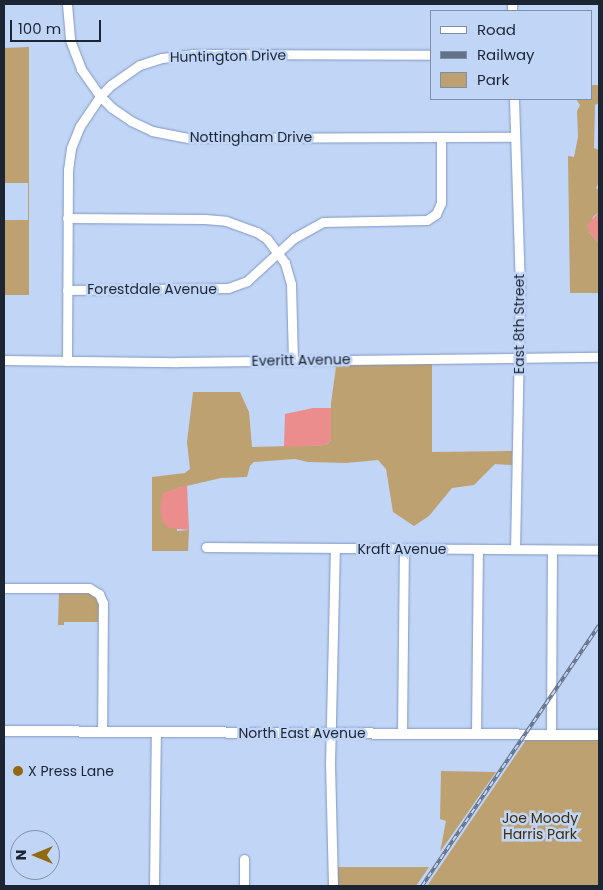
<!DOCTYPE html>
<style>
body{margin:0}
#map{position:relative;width:603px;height:890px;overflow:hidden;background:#c1d5f7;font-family:Poppins,sans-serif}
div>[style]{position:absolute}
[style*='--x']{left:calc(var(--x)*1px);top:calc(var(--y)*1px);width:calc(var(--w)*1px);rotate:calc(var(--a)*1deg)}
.green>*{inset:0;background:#bda170}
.water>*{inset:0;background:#ea8d8c}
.roads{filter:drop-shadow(0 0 1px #8098bf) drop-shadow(0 0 1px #8098bf)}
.minor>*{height:9px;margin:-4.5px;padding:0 4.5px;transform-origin:4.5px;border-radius:4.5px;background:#fff}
.major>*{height:10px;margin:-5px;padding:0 5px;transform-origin:5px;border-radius:5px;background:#fff}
.rail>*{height:4px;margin-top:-2px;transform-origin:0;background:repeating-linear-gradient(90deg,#c1d5f7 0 5.5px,#637188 0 11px);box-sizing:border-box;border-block:1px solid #637188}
.dots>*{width:14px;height:14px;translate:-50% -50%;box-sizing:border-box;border:2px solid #c1d5f7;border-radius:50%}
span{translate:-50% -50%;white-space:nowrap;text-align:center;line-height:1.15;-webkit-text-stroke:5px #c1d5f7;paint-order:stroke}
.street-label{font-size:14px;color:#1b2534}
.poi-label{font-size:14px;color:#1b2534}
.left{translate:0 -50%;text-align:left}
.park-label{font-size:14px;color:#3f2d07}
.frame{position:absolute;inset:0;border:5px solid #1b2534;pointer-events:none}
.legend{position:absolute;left:430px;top:10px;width:162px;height:90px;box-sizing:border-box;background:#c1d5f7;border:1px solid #7f8fa9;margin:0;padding:6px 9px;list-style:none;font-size:15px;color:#1b2534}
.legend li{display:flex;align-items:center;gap:10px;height:25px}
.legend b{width:25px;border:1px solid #7f8fa9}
.north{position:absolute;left:10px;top:830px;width:50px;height:50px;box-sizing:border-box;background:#c1d5f7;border:1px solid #7f8fa9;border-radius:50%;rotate:270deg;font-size:14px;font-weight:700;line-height:20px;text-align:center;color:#1b2534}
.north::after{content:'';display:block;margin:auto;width:18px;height:22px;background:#916911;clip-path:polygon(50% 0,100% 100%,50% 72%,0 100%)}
.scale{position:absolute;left:10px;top:20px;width:91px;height:22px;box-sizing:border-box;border:2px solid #1b2534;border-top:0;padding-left:6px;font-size:15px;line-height:18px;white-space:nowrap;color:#1b2534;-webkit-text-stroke:4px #c1d5f7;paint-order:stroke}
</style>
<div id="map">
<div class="green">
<div style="clip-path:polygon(29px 47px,29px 295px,4px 295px,4px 220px,28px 220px,28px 183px,4px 183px,4px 48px)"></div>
<div style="clip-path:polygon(592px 85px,599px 85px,599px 103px,595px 105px,594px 148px,599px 150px,599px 182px,596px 188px,599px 190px,599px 212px,593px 217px,589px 232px,599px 243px,599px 293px,570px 293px,568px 156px,574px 157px,578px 137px,577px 111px,580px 105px,576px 99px,592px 99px)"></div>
<div style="clip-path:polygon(432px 362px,432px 452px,512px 451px,512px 465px,495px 464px,474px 485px,452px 488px,429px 516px,414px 526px,393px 512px,386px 469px,378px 460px,346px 463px,308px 462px,295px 459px,254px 462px,250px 466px,247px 477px,221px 478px,178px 488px,177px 531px,189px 530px,188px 551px,152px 551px,152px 477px,185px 473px,190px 469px,187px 442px,193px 392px,240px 392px,249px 412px,252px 447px,326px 445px,331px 440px,331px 403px,336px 367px,333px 367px,333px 363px)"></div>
<div style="clip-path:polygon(59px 591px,88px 592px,96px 596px,99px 604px,98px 622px,64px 622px,64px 625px,58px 625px)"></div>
<div style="clip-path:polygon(526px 740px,599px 740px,599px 886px,427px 886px)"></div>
<div style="clip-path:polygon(441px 771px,496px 772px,440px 852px,446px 821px,440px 819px)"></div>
<div style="clip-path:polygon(335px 867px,429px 867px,416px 886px,336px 886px)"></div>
</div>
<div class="water">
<div style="clip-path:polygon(599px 212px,599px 243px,589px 232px,587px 225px)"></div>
<div style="clip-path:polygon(313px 408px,331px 408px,331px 440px,326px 445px,284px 447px,285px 414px)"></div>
<div style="clip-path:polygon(187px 485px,189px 530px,168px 528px,162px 520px,160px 508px,163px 493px)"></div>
</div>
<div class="roads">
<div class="minor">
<div style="--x:67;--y:4;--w:36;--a:85"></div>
<div style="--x:70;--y:40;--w:31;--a:69"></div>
<div style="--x:81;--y:69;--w:33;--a:55"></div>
<div style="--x:100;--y:96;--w:17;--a:45"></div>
<div style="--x:112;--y:108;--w:23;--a:34"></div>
<div style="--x:131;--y:121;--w:23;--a:25"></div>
<div style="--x:152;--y:131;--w:38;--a:11"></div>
<div style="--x:189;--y:138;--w:326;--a:-0.2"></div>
<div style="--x:512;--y:4;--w:7;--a:90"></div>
<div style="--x:514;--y:99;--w:191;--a:88.2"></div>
<div style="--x:520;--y:290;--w:259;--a:91.1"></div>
<div style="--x:67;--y:218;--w:138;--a:0.4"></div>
<div style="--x:205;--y:219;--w:21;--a:5"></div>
<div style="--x:226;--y:221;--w:33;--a:20"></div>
<div style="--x:257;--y:232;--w:12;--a:35"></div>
<div style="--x:267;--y:239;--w:30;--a:53"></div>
<div style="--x:285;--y:263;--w:22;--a:74"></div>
<div style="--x:291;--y:284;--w:76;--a:88.5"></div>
<div style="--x:67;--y:290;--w:161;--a:-0.7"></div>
<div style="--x:228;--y:288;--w:20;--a:-20"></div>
<div style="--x:247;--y:281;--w:64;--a:-42.5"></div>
<div style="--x:294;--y:238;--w:33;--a:-29"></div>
<div style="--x:323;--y:222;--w:104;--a:-1.1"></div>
<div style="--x:427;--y:220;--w:11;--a:-34"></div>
<div style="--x:436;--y:214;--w:12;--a:-66"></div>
<div style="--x:441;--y:203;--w:66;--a:-90"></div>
<div style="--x:4;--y:360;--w:174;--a:0.7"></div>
<div style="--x:178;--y:362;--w:421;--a:-0.7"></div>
<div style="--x:67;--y:361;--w:191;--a:-89.7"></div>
<div style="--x:68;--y:170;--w:22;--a:-82"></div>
<div style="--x:71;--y:148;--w:24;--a:-68"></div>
<div style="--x:80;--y:126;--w:36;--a:-56"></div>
<div style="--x:100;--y:96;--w:16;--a:-45"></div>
<div style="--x:111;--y:85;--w:35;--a:-35"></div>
<div style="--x:140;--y:65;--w:23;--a:-18"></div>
<div style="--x:162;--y:58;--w:31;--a:-7"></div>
<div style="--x:193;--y:54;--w:239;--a:0.2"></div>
<div style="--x:206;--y:547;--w:393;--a:0.4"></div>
<div style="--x:4;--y:588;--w:85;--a:0"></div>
<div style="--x:89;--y:588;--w:12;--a:31"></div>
<div style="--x:99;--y:594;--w:10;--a:66"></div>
<div style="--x:103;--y:603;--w:129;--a:90.4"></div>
<div style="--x:402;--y:733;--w:184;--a:-89.4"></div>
<div style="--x:476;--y:734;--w:185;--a:-89.4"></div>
<div style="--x:551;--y:734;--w:184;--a:-89.7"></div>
<div style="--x:244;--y:859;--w:27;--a:90"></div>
<div style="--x:154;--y:886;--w:154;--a:-89.3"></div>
<div style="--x:333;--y:886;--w:121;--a:-91.4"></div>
<div style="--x:330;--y:765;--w:216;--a:-88.7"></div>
</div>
<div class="major">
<div style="--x:4;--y:731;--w:595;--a:0.39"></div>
</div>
</div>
<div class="rail">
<div style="--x:422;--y:886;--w:315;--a:-55.8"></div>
</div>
<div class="dots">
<div style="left:18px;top:771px;background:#916911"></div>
</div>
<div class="street-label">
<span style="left:228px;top:56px;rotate:-1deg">Huntington Drive</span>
<span style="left:251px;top:137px">Nottingham Drive</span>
<span style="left:152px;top:289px">Forestdale Avenue</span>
<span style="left:519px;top:324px;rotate:-90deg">East 8th Street</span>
<span style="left:301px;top:360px;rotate:-1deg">Everitt Avenue</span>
<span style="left:402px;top:549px">Kraft Avenue</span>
<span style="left:302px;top:733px">North East Avenue</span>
</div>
<div class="poi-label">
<span class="left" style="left:28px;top:771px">X Press Lane</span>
</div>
<div class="park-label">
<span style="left:540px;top:826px">Joe Moody<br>Harris Park</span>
</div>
<div class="frame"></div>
<ul class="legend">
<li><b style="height:6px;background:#fff"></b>Road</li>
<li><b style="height:6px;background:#637188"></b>Railway</li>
<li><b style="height:14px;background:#bda170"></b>Park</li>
</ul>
<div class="north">N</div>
<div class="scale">100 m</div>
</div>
